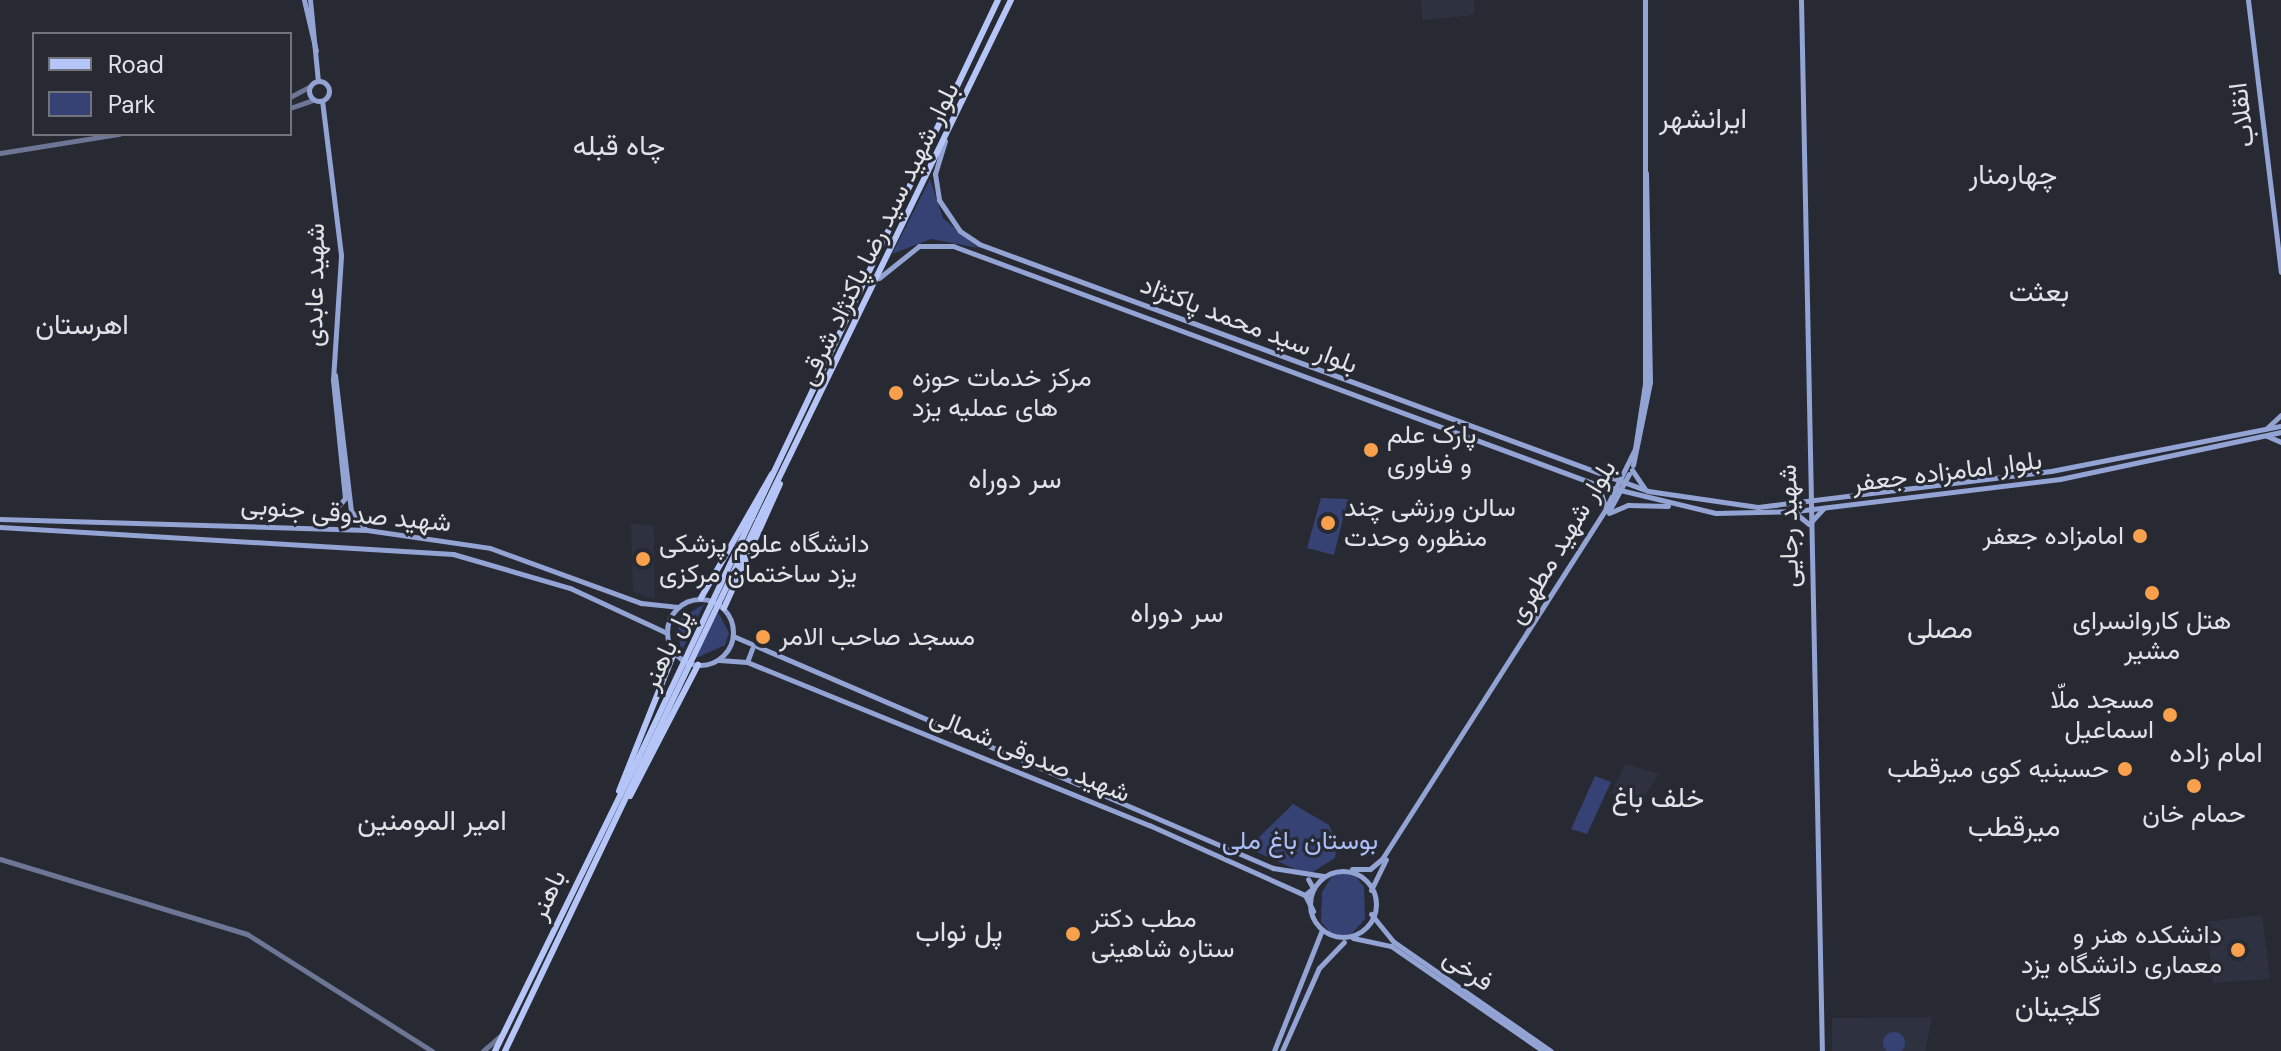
<!DOCTYPE html>
<meta charset="utf-8">
<style>
body{margin:0}
#map{position:relative;width:2281px;height:1051px;overflow:hidden;background:#272a32;font-family:"DM Sans",Vazirmatn,sans-serif}
div>[style]{position:absolute}
[style*='--x']{left:calc(var(--x)*1px);top:calc(var(--y)*1px);width:calc(var(--w)*1px);rotate:calc(var(--a)*1deg)}
.built>*{inset:0;background:#2e3240}
.green>*{inset:0;background:#354273}
.round{border-radius:50%}
.tertiary>*{height:5px;margin:-2.5px;padding:0 2.5px;transform-origin:2.5px;border-radius:2.5px;background:#6d7795}
.secondary>*{height:5px;margin:-2.5px;padding:0 2.5px;transform-origin:2.5px;border-radius:2.5px;background:#93a3d3}
.secondary>.ring{margin:-2.5px;padding:0;box-sizing:content-box;background:none;border:5px solid #93a3d3;border-radius:50%}
.primary>*{height:6px;margin:-3px;padding:0 3px;transform-origin:3px;border-radius:3px;background:#b5c5f7}
.primary-bridge>*{height:6px;margin:-3px;padding:0 3px;transform-origin:3px;border-radius:3px;background:#b5c5f7}
.dots>*{width:22px;height:22px;translate:-50% -50%;box-sizing:border-box;border:4px solid #272a32;border-radius:50%}
span{translate:-50% -50%;white-space:nowrap;text-align:center;line-height:1.15;-webkit-text-stroke:6px #272a32;paint-order:stroke}
.street-label{font-size:26px;color:#e0e2e7}
.poi-label{font-size:26px;color:#e0e2e7}
.left{translate:0 -50%;text-align:left}
.right{translate:-100% -50%;text-align:right}
.park-label{font-size:26px;color:#acbef7}
.neighbourhood-label{font-size:28px;color:#e0e2e7}
.legend{position:absolute;left:32px;top:32px;width:260px;height:104px;box-sizing:border-box;background:#272a32;border:2px solid #71747a;margin:0;padding:10px 14px;list-style:none;font-size:24px;color:#e0e2e7}
.legend li{display:flex;align-items:center;gap:16px;height:40px}
.legend b{width:40px;border:2px solid #71747a}
</style>
<div id="map">
<div class="built">
<div style="clip-path:polygon(1421px 0,1474px 0,1474px 15px,1422px 20px)"></div>
<div style="clip-path:polygon(631px 524px,654px 526px,655px 599px,633px 592px)"></div>
<div style="clip-path:polygon(1625px 764px,1659px 774px,1640px 803px,1612px 793px)"></div>
<div style="clip-path:polygon(2262px 915px,2270px 979px,2213px 983px,2206px 922px)"></div>
<div style="clip-path:polygon(1932px 1017px,1925px 1051px,1832px 1051px,1832px 1018px)"></div>
</div>
<div class="green">
<div style="clip-path:polygon(930px 179px,943px 218px,978px 248px,931px 239px,892px 254px)"></div>
<div style="clip-path:polygon(1321px 498px,1348px 499px,1334px 555px,1307px 548px)"></div>
<div style="clip-path:polygon(704px 604px,681px 653px,677px 621px)"></div>
<div style="clip-path:polygon(718px 612px,729px 633px,725px 645px,694px 659px)"></div>
<div style="clip-path:polygon(1595px 776px,1611px 782px,1587px 834px,1571px 829px)"></div>
<div style="clip-path:polygon(1293px 804px,1329px 825px,1337px 842px,1335px 858px,1308px 875px,1248px 848px)"></div>
<div style="clip-path:polygon(1336px 870px,1354px 874px,1364px 887px,1365px 919px,1348px 938px,1333px 936px,1321px 922px,1322px 892px)"></div>
<div class="round" style="left:1883px;top:1032px;width:22px;height:22px"></div>
</div>
<div class="tertiary">
<div style="--x:290;--y:97;--w:21;--a:-28"></div>
<div style="--x:290;--y:108;--w:24;--a:-19"></div>
<div style="--x:0;--y:153;--w:121;--a:-9.1"></div>
<div style="--x:0;--y:859;--w:258;--a:16.9"></div>
<div style="--x:247;--y:934;--w:219;--a:32.3"></div>
<div style="--x:483;--y:1051;--w:23;--a:-41"></div>
</div>
<div class="secondary">
<div style="--x:304;--y:0;--w:52;--a:76.8"></div>
<div style="--x:310;--y:0;--w:81;--a:84.4"></div>
<div style="--x:1801;--y:0;--w:1051;--a:88.86"></div>
<div style="--x:2248;--y:0;--w:274;--a:83.1"></div>
<div class="ring" style="left:309px;top:81px;width:15px;height:15px"></div>
<div style="--x:945;--y:141;--w:34;--a:107"></div>
<div style="--x:935;--y:174;--w:26;--a:81"></div>
<div style="--x:939;--y:200;--w:37;--a:56"></div>
<div style="--x:960;--y:231;--w:23;--a:34"></div>
<div style="--x:979;--y:244;--w:713;--a:20.26"></div>
<div style="--x:1648;--y:491;--w:111;--a:8.3"></div>
<div style="--x:1758;--y:507;--w:295;--a:-7"></div>
<div style="--x:2051;--y:471;--w:234;--a:-11.1"></div>
<div style="--x:879;--y:278;--w:51;--a:-38.7"></div>
<div style="--x:919;--y:246;--w:34;--a:0"></div>
<div style="--x:953;--y:246;--w:685;--a:20.34"></div>
<div style="--x:1595;--y:484;--w:124;--a:13.5"></div>
<div style="--x:1716;--y:513;--w:80;--a:-1.4"></div>
<div style="--x:1796;--y:511;--w:266;--a:-6.9"></div>
<div style="--x:2060;--y:479;--w:226;--a:-12"></div>
<div style="--x:335;--y:375;--w:137;--a:83.3"></div>
<div style="--x:351;--y:511;--w:24;--a:52"></div>
<div style="--x:2267;--y:428;--w:19;--a:-43"></div>
<div style="--x:2267;--y:436;--w:15;--a:23"></div>
<div style="--x:1633;--y:465;--w:85;--a:-78.4"></div>
<div style="--x:1650;--y:382;--w:209;--a:-91.1"></div>
<div style="--x:1632;--y:470;--w:22;--a:56"></div>
<div style="--x:1599;--y:487;--w:21;--a:73"></div>
<div style="--x:1609;--y:511;--w:42;--a:-61.6"></div>
<div style="--x:1794;--y:512;--w:19;--a:39"></div>
<div style="--x:1809;--y:524;--w:22;--a:-47"></div>
<div style="--x:1609;--y:513;--w:21;--a:-23"></div>
<div style="--x:1628;--y:505;--w:40;--a:1.4"></div>
<div style="--x:0;--y:519;--w:367;--a:1.7"></div>
<div style="--x:367;--y:530;--w:124;--a:8.3"></div>
<div style="--x:490;--y:548;--w:161;--a:20"></div>
<div style="--x:641;--y:603;--w:37;--a:6"></div>
<div style="--x:0;--y:527;--w:454;--a:3.4"></div>
<div style="--x:453;--y:554;--w:122;--a:16.2"></div>
<div style="--x:570;--y:588;--w:107;--a:24.9"></div>
<div style="--x:320;--y:527;--w:38;--a:-49"></div>
<div style="--x:345;--y:498;--w:119;--a:-95.8"></div>
<div style="--x:333;--y:380;--w:125;--a:-86.3"></div>
<div style="--x:341;--y:255;--w:155;--a:-97"></div>
<div class="ring" style="left:667px;top:599px;width:61px;height:61px"></div>
<div style="--x:733;--y:636;--w:588;--a:23.25"></div>
<div style="--x:1273;--y:868;--w:51;--a:9.1"></div>
<div style="--x:719;--y:660;--w:28;--a:4"></div>
<div style="--x:747;--y:662;--w:434;--a:22.1"></div>
<div style="--x:1149;--y:825;--w:171;--a:24.2"></div>
<div style="--x:1305;--y:895;--w:18;--a:63"></div>
<div style="--x:747;--y:662;--w:14;--a:-69"></div>
<div style="--x:1352;--y:869;--w:18;--a:0"></div>
<div style="--x:1370;--y:869;--w:16;--a:-40"></div>
<div style="--x:1382;--y:859;--w:412;--a:-57.4"></div>
<div style="--x:1604;--y:512;--w:70;--a:-63.8"></div>
<div style="--x:1635;--y:449;--w:66;--a:-81.3"></div>
<div style="--x:1645;--y:384;--w:384;--a:-90"></div>
<div class="ring" style="left:1310px;top:871px;width:61px;height:61px"></div>
<div style="--x:1371;--y:890;--w:34;--a:-64"></div>
<div style="--x:1305;--y:895;--w:11;--a:-41"></div>
<div style="--x:1313;--y:888;--w:10;--a:-119"></div>
<div style="--x:1371;--y:914;--w:36;--a:51"></div>
<div style="--x:1394;--y:942;--w:191;--a:34.8"></div>
<div style="--x:1353;--y:938;--w:39;--a:12"></div>
<div style="--x:1391;--y:946;--w:185;--a:34.6"></div>
<div style="--x:1274;--y:1051;--w:130;--a:-68.4"></div>
<div style="--x:1282;--y:1051;--w:91;--a:-66"></div>
<div style="--x:1319;--y:968;--w:36;--a:-46"></div>
</div>
<div class="primary">
<div style="--x:752;--y:518;--w:573;--a:-64.6"></div>
<div style="--x:758;--y:521;--w:579;--a:-64.1"></div>
<div style="--x:701;--y:598;--w:143;--a:-60.2"></div>
<div style="--x:724;--y:608;--w:136;--a:-65.7"></div>
<div style="--x:619;--y:791;--w:149;--a:-68.3"></div>
<div style="--x:630;--y:796;--w:148;--a:-62.6"></div>
<div style="--x:495;--y:1051;--w:327;--a:-63.9"></div>
<div style="--x:505;--y:1051;--w:322;--a:-64.5"></div>
</div>
<div class="primary-bridge">
<div style="--x:639;--y:757;--w:264;--a:-64.7"></div>
<div style="--x:644;--y:760;--w:265;--a:-64.5"></div>
</div>
<div class="dots">
<div style="left:896px;top:393px;background:#f9a04d"></div>
<div style="left:1371px;top:450px;background:#f9a04d"></div>
<div style="left:1328px;top:523px;background:#f9a04d"></div>
<div style="left:2140px;top:536px;background:#f9a04d"></div>
<div style="left:643px;top:559px;background:#f9a04d"></div>
<div style="left:2152px;top:593px;background:#f9a04d"></div>
<div style="left:763px;top:637px;background:#f9a04d"></div>
<div style="left:2170px;top:715px;background:#f9a04d"></div>
<div style="left:2125px;top:769px;background:#f9a04d"></div>
<div style="left:2194px;top:786px;background:#f9a04d"></div>
<div style="left:1073px;top:934px;background:#f9a04d"></div>
<div style="left:2238px;top:950px;background:#f9a04d"></div>
</div>
<div class="street-label">
<span style="left:2242px;top:115px;rotate:-97deg">انقلاب</span>
<span style="left:879px;top:234px;rotate:-64deg">بلوار شهید سید رضا پاکنژاد شرقی</span>
<span style="left:315px;top:285px;rotate:-89deg">شهید عابدی</span>
<span style="left:1249px;top:325px;rotate:21deg">بلوار سید محمد پاکنژاد</span>
<span style="left:1947px;top:472px;rotate:-7deg">بلوار امامزاده جعفر</span>
<span style="left:346px;top:514px;rotate:5deg">شهید صدوقی جنوبی</span>
<span style="left:1789px;top:526px;rotate:-91deg">شهید رجایی</span>
<span style="left:1562px;top:542px;rotate:-59deg">بلوار شهید مطهری</span>
<span style="left:667px;top:650px;rotate:-65deg">پل باهنر</span>
<span style="left:1030px;top:755px;rotate:22deg">شهید صدوقی شمالی</span>
<span style="left:548px;top:895px;rotate:-65deg">باهنر</span>
<span style="left:1468px;top:970px;rotate:35deg">فرخی</span>
</div>
<div class="poi-label">
<span class="left" style="left:912px;top:393px">مرکز خدمات حوزه<br>های عملیه یزد</span>
<span class="left" style="left:1387px;top:450px">پارک علم<br>و فناوری</span>
<span class="left" style="left:1344px;top:523px">سالن ورزشی چند<br>منظوره وحدت</span>
<span class="right" style="left:2124px;top:536px">امامزاده جعفر</span>
<span class="left" style="left:659px;top:559px">دانشگاه علوم پزشکی<br>یزد ساختمان مرکزی</span>
<span style="left:2152px;top:636px">هتل کاروانسرای<br>مشیر</span>
<span class="left" style="left:779px;top:637px">مسجد صاحب الامر</span>
<span class="right" style="left:2154px;top:715px">مسجد ملّا<br>اسماعیل</span>
<span class="right" style="left:2109px;top:769px">حسینیه کوی میرقطب</span>
<span style="left:2194px;top:814px">حمام خان</span>
<span class="left" style="left:1091px;top:934px">مطب دکتر<br>ستاره شاهینی</span>
<span class="right" style="left:2222px;top:950px">دانشکده هنر و<br>معماری دانشگاه یزد</span>
</div>
<div class="park-label">
<span style="left:1300px;top:841px">بوستان باغ ملی</span>
</div>
<div class="neighbourhood-label">
<span style="left:1703px;top:119px">ایرانشهر</span>
<span style="left:619px;top:146px">چاه قبله</span>
<span style="left:2013px;top:175px">چهارمنار</span>
<span style="left:2039px;top:292px">بعثت</span>
<span style="left:82px;top:325px">اهرستان</span>
<span style="left:1015px;top:479px">سر دوراه</span>
<span style="left:1177px;top:613px">سر دوراه</span>
<span style="left:1940px;top:629px">مصلی</span>
<span style="left:2216px;top:753px">امام زاده</span>
<span style="left:1658px;top:798px">خلف باغ</span>
<span style="left:432px;top:821px">امیر المومنین</span>
<span style="left:2014px;top:827px">میرقطب</span>
<span style="left:959px;top:932px">پل نواب</span>
<span style="left:2058px;top:1007px">گلچینان</span>
</div>
<ul class="legend">
<li><b style="height:10px;background:#b5c5f7"></b>Road</li>
<li><b style="height:22px;background:#354273"></b>Park</li>
</ul>
</div>
